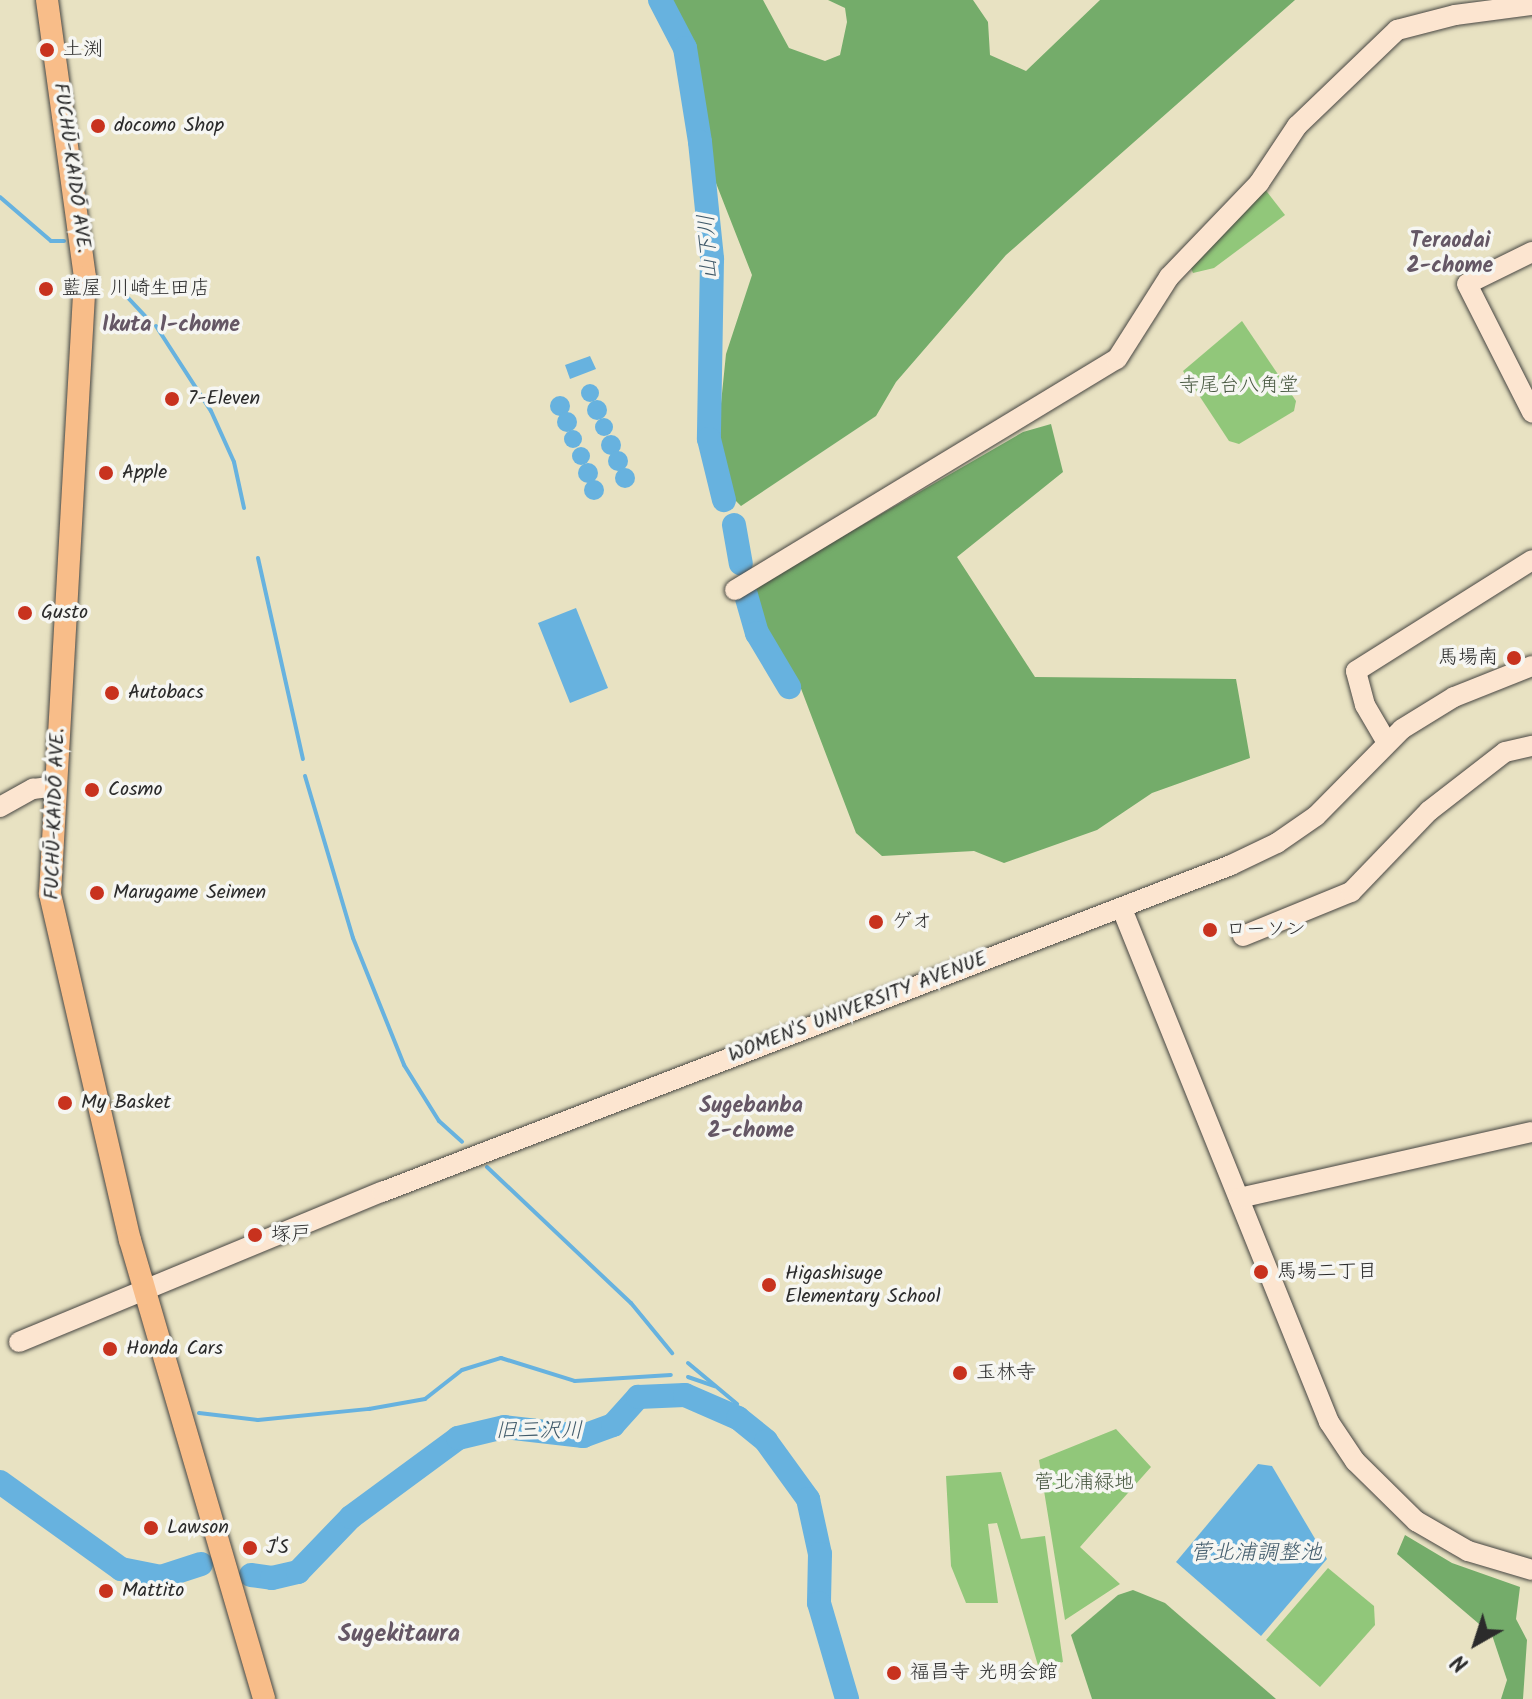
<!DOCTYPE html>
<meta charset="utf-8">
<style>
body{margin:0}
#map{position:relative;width:1532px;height:1699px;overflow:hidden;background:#e8e2c2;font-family:Kalam,"Klee One",sans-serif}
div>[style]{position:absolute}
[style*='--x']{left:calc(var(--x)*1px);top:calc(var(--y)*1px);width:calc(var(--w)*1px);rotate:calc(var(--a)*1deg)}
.green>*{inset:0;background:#91c77a}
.forest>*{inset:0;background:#74ac6a}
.water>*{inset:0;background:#67b2df}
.round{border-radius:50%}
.stream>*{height:4px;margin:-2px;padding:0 2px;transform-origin:2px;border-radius:2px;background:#67b2df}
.river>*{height:24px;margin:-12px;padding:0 12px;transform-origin:12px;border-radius:12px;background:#67b2df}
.roads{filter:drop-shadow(0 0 2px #474642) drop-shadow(0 0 2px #474642)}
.secondary>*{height:20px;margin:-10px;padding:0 10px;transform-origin:10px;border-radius:10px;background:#fce5d0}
.primary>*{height:22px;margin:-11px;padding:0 11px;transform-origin:11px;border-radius:11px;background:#f8bd89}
.dots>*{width:22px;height:22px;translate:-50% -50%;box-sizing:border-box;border:4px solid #f6f6f2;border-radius:50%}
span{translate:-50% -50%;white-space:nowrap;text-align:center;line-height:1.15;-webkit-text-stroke:7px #f6f6f2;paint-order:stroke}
.poi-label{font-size:20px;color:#2b2b2b}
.left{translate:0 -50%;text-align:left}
.right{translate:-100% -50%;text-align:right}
.street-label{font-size:20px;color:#2b2b2b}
.park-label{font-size:20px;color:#4a5a43}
.neighbourhood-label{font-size:22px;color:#655765;font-weight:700}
.water-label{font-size:22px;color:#405a6a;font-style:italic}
.quarter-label{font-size:24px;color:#655765;font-weight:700}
.north{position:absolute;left:1436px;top:1603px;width:80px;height:80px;-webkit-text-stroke:6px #f6f6f2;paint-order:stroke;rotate:219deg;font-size:22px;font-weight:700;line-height:32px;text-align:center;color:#2b2b2b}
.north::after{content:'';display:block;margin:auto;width:28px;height:36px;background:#2b2b2b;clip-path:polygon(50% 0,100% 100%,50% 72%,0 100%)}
</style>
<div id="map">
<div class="green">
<div style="clip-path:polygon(1264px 188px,1285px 215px,1214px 268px,1193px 273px,1190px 266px)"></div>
<div style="clip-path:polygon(1242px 321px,1296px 401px,1294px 411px,1239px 444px,1229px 441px,1183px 371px)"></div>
<div style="clip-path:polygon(1116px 1429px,1151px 1467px,1080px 1547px,1120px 1584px,1065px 1620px,1039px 1460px)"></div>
<div style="clip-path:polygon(1001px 1472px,1021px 1539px,1045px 1536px,1063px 1662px,1039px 1669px,997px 1523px,988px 1524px,998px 1603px,966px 1603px,951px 1566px,946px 1476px)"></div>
<div style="clip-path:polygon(1328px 1568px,1374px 1606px,1375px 1625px,1320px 1687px,1266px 1640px)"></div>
</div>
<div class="forest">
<div style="clip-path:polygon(668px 0,763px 0,789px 48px,825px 61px,840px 55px,847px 22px,845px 8px,828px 0,973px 0,988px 22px,990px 55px,1026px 71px,1100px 0,1295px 0,1006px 255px,896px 382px,876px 416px,741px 506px,729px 494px,718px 433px,726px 354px,752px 275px,714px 178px,688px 46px)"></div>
<div style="clip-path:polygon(1051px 424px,1063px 472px,957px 557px,1035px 677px,1236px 679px,1250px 758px,1152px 793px,1097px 830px,1004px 863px,974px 851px,882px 856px,856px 833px,800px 686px,766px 633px,755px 587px,1023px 432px)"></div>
<div style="clip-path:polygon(1405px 1535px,1452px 1563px,1520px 1587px,1516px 1619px,1527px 1640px,1523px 1699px,1501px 1699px,1507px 1680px,1492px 1635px,1397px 1554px)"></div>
<div style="clip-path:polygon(1133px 1590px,1165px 1603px,1276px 1699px,1092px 1699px,1071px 1635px,1118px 1595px)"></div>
</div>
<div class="water">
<div style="clip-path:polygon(590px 356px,596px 369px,570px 379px,565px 365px)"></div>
<div class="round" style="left:581px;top:384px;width:18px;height:18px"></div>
<div class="round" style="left:550px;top:396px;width:20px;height:20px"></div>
<div class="round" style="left:587px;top:400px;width:20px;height:20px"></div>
<div class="round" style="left:557px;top:412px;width:20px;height:20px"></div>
<div class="round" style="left:595px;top:418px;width:18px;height:18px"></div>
<div class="round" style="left:564px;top:430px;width:18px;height:18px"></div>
<div class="round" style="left:601px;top:435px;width:20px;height:20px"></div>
<div class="round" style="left:572px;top:447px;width:18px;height:18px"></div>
<div class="round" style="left:608px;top:451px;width:20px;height:20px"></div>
<div class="round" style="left:578px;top:463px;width:20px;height:20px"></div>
<div class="round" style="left:615px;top:468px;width:20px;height:20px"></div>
<div class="round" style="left:584px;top:480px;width:20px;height:20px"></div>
<div style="clip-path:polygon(576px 608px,608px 688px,570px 703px,538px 623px)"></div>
<div style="clip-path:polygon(1258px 1464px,1272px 1466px,1327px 1559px,1261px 1636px,1176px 1562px)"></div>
</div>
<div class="stream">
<div style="--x:0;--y:197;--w:67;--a:40.8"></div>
<div style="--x:51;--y:241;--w:13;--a:0"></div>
<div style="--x:116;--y:285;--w:45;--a:46.8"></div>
<div style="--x:156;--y:326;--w:101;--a:57.1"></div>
<div style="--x:211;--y:411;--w:56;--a:65.7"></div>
<div style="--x:234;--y:462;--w:47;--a:77.7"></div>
<div style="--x:258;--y:558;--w:206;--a:77.4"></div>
<div style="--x:305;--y:776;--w:169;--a:73.5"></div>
<div style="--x:353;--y:938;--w:137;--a:68.1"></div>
<div style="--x:404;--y:1065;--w:66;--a:58"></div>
<div style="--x:439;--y:1121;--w:31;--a:42"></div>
<div style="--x:487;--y:1167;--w:198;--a:43.4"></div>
<div style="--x:631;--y:1303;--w:65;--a:50.6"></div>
<div style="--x:688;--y:1363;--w:64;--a:39.9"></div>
<div style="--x:688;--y:1377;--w:28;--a:19"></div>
<div style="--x:199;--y:1413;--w:59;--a:6.8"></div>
<div style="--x:258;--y:1420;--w:112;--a:-5.7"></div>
<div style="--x:369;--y:1409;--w:57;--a:-10.1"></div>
<div style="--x:425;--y:1399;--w:47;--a:-38.1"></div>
<div style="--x:462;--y:1370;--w:41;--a:-17.1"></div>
<div style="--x:501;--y:1358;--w:77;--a:17.3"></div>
<div style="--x:575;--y:1381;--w:96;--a:-3.6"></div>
</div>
<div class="river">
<div style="--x:660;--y:0;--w:54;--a:62.5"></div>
<div style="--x:685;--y:48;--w:95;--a:80.9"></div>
<div style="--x:700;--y:142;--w:118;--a:84.1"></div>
<div style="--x:712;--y:259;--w:180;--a:91"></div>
<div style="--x:709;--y:439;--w:63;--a:76.2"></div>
<div style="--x:734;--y:525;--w:39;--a:80"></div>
<div style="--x:746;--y:595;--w:40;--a:74"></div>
<div style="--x:757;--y:633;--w:63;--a:59.3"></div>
<div style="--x:0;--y:1482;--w:149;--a:35.7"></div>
<div style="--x:121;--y:1569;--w:41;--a:11.3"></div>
<div style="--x:161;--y:1577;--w:42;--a:-18"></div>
<div style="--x:251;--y:1575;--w:21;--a:8"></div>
<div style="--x:272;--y:1578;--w:27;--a:-13"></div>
<div style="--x:298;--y:1572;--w:76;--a:-46.1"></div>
<div style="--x:351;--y:1517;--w:133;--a:-36.4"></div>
<div style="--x:458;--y:1438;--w:47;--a:-13.4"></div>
<div style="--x:504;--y:1427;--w:80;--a:6.5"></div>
<div style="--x:583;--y:1436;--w:32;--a:-20"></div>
<div style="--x:613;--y:1425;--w:38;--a:-48"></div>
<div style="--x:638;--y:1397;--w:47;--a:-2.4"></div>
<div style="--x:685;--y:1395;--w:58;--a:23.5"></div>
<div style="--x:738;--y:1418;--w:36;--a:39"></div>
<div style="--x:766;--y:1441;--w:72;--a:54.1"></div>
<div style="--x:808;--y:1499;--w:56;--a:77.7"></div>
<div style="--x:820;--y:1554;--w:49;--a:91.2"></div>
<div style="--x:819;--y:1603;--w:100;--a:73.7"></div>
</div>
<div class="roads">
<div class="secondary">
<div style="--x:1532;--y:252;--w:72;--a:153.8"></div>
<div style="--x:1467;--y:284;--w:144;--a:63.1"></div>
<div style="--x:735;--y:590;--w:446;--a:-31.2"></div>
<div style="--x:1117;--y:359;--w:97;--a:-57.6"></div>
<div style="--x:1169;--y:277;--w:130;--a:-46.2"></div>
<div style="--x:1259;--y:183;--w:69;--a:-56.3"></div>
<div style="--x:1297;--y:126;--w:139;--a:-43.8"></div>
<div style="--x:1397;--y:30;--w:60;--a:-14.5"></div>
<div style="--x:1455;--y:15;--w:78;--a:-7.4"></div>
<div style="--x:1386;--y:741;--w:42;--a:-120.3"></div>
<div style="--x:1365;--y:705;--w:35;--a:-105"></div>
<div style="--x:1356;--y:671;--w:208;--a:-32.2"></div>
<div style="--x:0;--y:807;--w:38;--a:-29"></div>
<div style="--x:33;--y:789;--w:23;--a:-7"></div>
<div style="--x:1122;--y:909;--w:553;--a:68.03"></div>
<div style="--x:1329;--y:1422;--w:47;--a:56.3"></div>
<div style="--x:1355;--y:1461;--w:86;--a:44.5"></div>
<div style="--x:1416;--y:1521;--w:60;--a:30"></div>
<div style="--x:1468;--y:1551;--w:67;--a:16.5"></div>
<div style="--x:1243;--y:936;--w:117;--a:-22.2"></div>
<div style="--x:1351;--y:892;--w:112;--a:-46.1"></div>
<div style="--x:1429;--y:811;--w:96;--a:-37.8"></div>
<div style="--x:1505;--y:752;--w:28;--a:-13"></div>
<div style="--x:1239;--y:1198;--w:300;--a:-12.7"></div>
<div style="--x:19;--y:1342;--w:393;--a:-22.5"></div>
<div style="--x:382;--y:1192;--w:910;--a:-21.06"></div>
<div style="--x:1231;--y:865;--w:51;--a:-25.6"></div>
<div style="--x:1277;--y:843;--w:47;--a:-34.7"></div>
<div style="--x:1316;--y:816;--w:122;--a:-45.3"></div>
<div style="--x:1402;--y:729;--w:61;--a:-31.6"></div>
<div style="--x:1454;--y:697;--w:84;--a:-21.7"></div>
</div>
<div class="primary">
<div style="--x:47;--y:0;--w:280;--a:82.2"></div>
<div style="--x:85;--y:277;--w:618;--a:93.25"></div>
<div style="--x:50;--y:894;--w:355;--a:77"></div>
<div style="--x:130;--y:1240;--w:478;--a:73.7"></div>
</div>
</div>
<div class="dots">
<div style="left:47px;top:50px;background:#c8321e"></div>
<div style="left:98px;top:126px;background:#c8321e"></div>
<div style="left:46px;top:289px;background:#c8321e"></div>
<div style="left:172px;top:399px;background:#c8321e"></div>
<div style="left:106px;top:473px;background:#c8321e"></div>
<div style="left:25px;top:613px;background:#c8321e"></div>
<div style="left:1514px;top:658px;background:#c8321e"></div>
<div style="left:112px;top:693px;background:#c8321e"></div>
<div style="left:92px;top:790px;background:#c8321e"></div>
<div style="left:97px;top:893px;background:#c8321e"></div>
<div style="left:876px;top:922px;background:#c8321e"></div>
<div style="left:1210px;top:930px;background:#c8321e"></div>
<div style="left:65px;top:1103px;background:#c8321e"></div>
<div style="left:255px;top:1235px;background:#c8321e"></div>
<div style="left:1261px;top:1272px;background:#c8321e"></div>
<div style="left:769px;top:1285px;background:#c8321e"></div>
<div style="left:110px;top:1349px;background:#c8321e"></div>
<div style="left:960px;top:1373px;background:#c8321e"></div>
<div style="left:151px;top:1528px;background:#c8321e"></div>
<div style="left:250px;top:1548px;background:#c8321e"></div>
<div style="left:106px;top:1591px;background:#c8321e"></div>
<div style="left:894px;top:1673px;background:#c8321e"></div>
</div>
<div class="poi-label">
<span class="left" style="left:63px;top:50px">土渕</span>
<span class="left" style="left:114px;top:126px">docomo Shop</span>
<span class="left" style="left:62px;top:289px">藍屋 川崎生田店</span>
<span class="left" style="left:188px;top:399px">7-Eleven</span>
<span class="left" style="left:122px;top:473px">Apple</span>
<span class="left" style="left:41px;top:613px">Gusto</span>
<span class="right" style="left:1498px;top:658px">馬場南</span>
<span class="left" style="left:128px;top:693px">Autobacs</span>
<span class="left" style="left:108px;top:790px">Cosmo</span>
<span class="left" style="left:113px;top:893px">Marugame Seimen</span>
<span class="left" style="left:892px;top:922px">ゲオ</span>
<span class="left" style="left:1226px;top:930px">ローソン</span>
<span class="left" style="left:81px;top:1103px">My Basket</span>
<span class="left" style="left:271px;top:1235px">塚戸</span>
<span class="left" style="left:1277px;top:1272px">馬場二丁目</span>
<span class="left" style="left:785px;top:1286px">Higashisuge<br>Elementary School</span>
<span class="left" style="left:126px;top:1349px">Honda Cars</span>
<span class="left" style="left:976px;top:1373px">玉林寺</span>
<span class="left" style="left:167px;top:1528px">Lawson</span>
<span class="left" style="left:266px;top:1548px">J'S</span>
<span class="left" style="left:122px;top:1591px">Mattito</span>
<span class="left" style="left:910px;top:1673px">福昌寺 光明会館</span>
</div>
<div class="street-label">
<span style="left:71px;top:168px;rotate:82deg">FUCHŪ-KAIDŌ AVE.</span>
<span style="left:56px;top:814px;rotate:-88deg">FUCHŪ-KAIDŌ AVE.</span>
<span style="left:858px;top:1008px;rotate:-21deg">WOMEN'S UNIVERSITY AVENUE</span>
</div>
<div class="park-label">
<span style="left:1239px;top:386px">寺尾台八角堂</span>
<span style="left:1084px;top:1483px">菅北浦緑地</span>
</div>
<div class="neighbourhood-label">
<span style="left:1450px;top:254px">Teraodai<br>2-chome</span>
<span style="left:171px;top:326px">Ikuta 1-chome</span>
<span style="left:751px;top:1119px">Sugebanba<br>2-chome</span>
</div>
<div class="water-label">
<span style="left:709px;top:247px;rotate:-93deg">山下川</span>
<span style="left:539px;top:1432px">旧三沢川</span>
<span style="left:1256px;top:1554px">菅北浦調整池</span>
</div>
<div class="quarter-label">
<span style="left:399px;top:1635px">Sugekitaura</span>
</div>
<div class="north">N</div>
</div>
